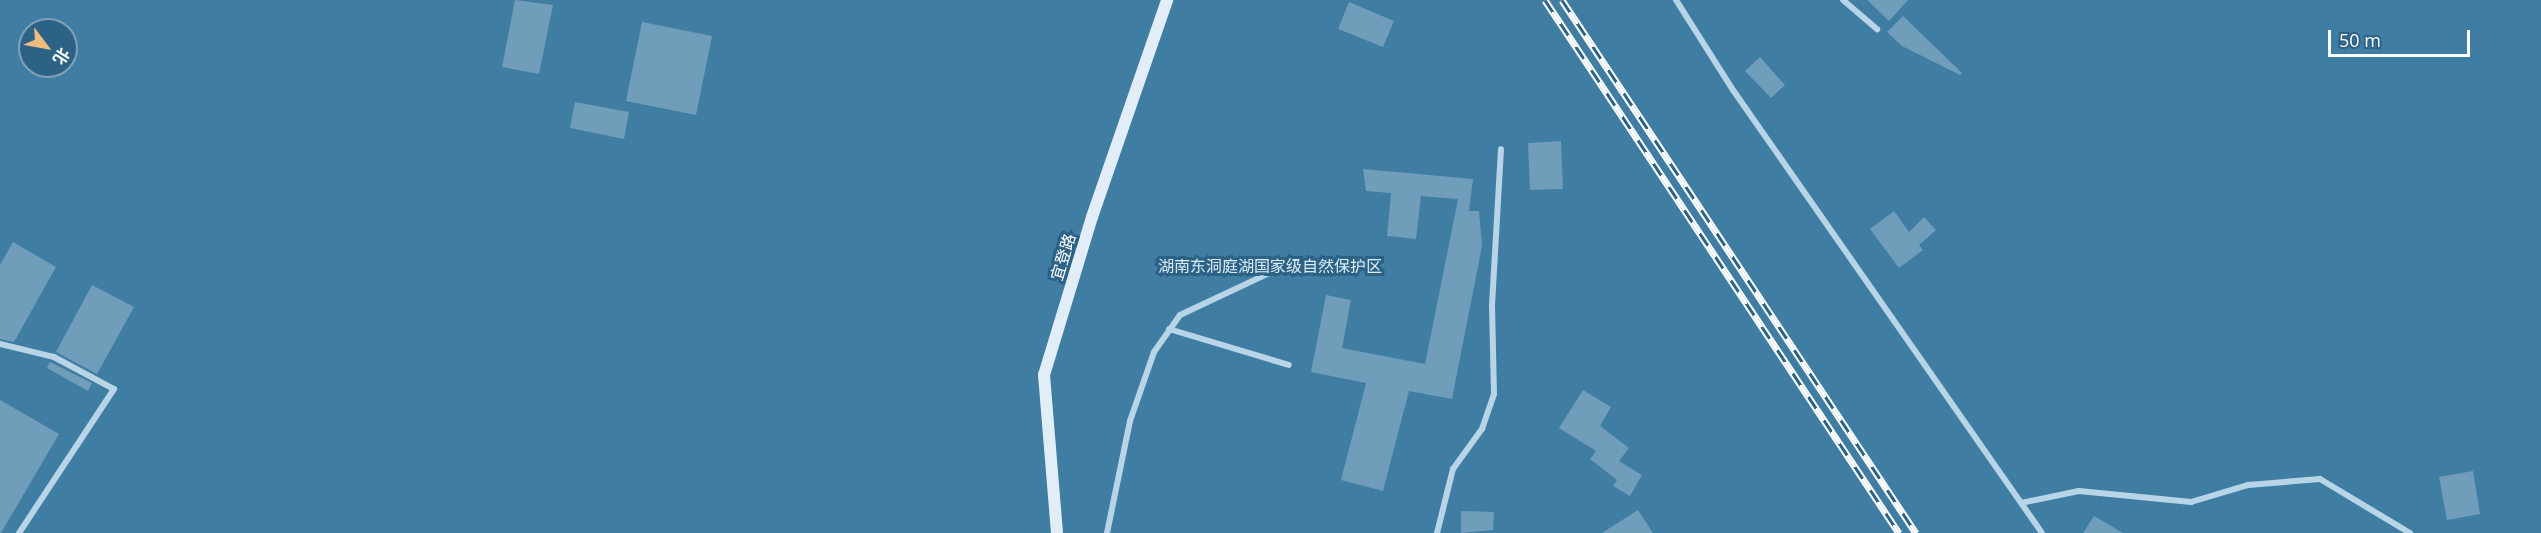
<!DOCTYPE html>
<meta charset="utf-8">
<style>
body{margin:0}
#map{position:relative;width:2541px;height:533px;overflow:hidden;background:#2b6286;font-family:"Open Sans","Noto Sans SC",sans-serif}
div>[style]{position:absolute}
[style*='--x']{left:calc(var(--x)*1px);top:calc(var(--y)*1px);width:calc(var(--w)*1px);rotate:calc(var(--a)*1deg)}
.green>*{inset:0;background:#407da2}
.building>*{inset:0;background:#6f9dba}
.street>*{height:6px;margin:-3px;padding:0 3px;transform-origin:3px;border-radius:3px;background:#b7d5e7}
.secondary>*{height:12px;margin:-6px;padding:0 6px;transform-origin:6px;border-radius:6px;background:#e1eef7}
.rail>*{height:7px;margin-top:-3.5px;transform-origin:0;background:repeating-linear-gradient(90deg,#2b6286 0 14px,#fff 0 28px);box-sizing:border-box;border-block:2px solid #fff}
span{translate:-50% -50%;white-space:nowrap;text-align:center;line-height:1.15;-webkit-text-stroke:6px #2b6286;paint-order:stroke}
.street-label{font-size:16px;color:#fff}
.park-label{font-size:16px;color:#dbecf6}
.north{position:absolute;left:18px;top:18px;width:60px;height:60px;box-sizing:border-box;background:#2b6286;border:2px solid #80a1b6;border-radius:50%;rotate:122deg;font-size:16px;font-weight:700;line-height:24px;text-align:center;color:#fff}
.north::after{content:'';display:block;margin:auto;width:21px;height:27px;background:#edbc80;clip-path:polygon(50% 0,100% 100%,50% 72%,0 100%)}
.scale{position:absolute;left:2328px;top:30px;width:142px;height:27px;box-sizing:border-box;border:3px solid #fff;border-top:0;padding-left:8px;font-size:18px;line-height:21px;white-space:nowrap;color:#fff;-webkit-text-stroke:4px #2b6286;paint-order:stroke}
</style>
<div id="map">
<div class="green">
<div style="clip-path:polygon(evenodd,0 0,2541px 0,2541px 533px,0 533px,0 0,30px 30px,66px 30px,66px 66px,30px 66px,30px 30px)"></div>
</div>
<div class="building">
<div style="clip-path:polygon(515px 0,553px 5px,539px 74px,502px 67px)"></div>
<div style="clip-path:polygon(1867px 0,1908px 0,1889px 21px)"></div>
<div style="clip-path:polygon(1349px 2px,1394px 21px,1383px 47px,1338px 29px)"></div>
<div style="clip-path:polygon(1903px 16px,1962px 73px,1960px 75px,1902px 46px,1887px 32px)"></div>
<div style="clip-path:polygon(642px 22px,712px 36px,696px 115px,626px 101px)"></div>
<div style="clip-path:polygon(1760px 57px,1785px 85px,1771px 98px,1745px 71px)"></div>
<div style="clip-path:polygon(575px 102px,629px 112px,624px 139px,570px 128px)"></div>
<div style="clip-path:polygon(1561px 141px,1563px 189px,1530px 190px,1528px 143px)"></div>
<div style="clip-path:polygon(1363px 169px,1473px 179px,1469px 211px,1479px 211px,1482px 246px,1452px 399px,1409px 391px,1383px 491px,1341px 480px,1366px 383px,1311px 372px,1326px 295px,1351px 300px,1342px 348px,1425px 364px,1458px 199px,1421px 196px,1416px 239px,1387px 236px,1391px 193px,1366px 191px)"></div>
<div style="clip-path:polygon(1894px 211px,1909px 232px,1924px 217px,1936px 230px,1919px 245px,1923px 250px,1899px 268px,1870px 229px)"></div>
<div style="clip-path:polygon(13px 242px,56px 267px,14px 342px,0 339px,0 265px)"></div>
<div style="clip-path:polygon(92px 285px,134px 307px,97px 374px,56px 352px)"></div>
<div style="clip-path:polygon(50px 362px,92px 383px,88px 391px,47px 368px)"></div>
<div style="clip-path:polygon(1583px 390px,1611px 407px,1600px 426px,1629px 448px,1619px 461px,1642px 475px,1630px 496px,1613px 486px,1617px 480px,1590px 459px,1596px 451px,1559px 428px)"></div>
<div style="clip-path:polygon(0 400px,59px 434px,1px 533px,0 533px)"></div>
<div style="clip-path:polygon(2473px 471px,2480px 514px,2447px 520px,2439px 477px)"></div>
<div style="clip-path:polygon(1638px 510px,1653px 533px,1602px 533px)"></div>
<div style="clip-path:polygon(1461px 511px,1494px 512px,1493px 530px,1461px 533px)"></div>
<div style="clip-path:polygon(2094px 516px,2123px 533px,2083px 533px)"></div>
</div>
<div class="street">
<div style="--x:1676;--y:0;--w:107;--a:57.7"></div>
<div style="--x:1733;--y:90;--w:540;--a:55.1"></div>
<div style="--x:1843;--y:0;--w:45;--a:40.5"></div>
<div style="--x:1169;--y:329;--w:125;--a:16.7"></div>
<div style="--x:0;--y:344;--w:56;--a:13.5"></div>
<div style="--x:54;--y:357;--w:68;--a:28.1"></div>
<div style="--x:114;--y:389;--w:173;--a:123.4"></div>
<div style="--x:2021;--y:503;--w:59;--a:-11.7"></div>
<div style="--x:2079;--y:491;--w:113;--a:5.6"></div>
<div style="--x:2191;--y:502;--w:59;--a:-16.6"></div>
<div style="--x:2248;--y:485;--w:72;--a:-4.8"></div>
<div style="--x:2320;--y:479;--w:105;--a:31"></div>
<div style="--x:1107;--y:533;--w:114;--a:-78.4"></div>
<div style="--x:1130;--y:421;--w:73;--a:-70.8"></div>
<div style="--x:1154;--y:352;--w:45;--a:-54.9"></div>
<div style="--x:1180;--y:315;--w:129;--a:-25.2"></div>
<div style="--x:1297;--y:260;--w:16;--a:15"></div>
<div style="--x:1437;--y:533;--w:66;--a:-76"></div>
<div style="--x:1453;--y:469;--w:49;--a:-54.1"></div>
<div style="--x:1482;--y:429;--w:37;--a:-71"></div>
<div style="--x:1494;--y:394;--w:89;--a:-91.3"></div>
<div style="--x:1492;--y:305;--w:156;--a:-86.7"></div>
</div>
<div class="secondary">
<div style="--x:1057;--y:533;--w:159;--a:-94.7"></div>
<div style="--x:1044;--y:375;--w:165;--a:-73.1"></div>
<div style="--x:1092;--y:217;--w:230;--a:-70.9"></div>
</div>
<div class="rail">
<div style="--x:1545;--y:0;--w:640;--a:56.41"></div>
<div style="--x:1562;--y:0;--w:640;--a:56.41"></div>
</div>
<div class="street-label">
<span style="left:1063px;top:257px;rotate:-73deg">宜登路</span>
</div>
<div class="park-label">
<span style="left:1270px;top:266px">湖南东洞庭湖国家级自然保护区</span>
</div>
<div class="north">北</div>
<div class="scale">50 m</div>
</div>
